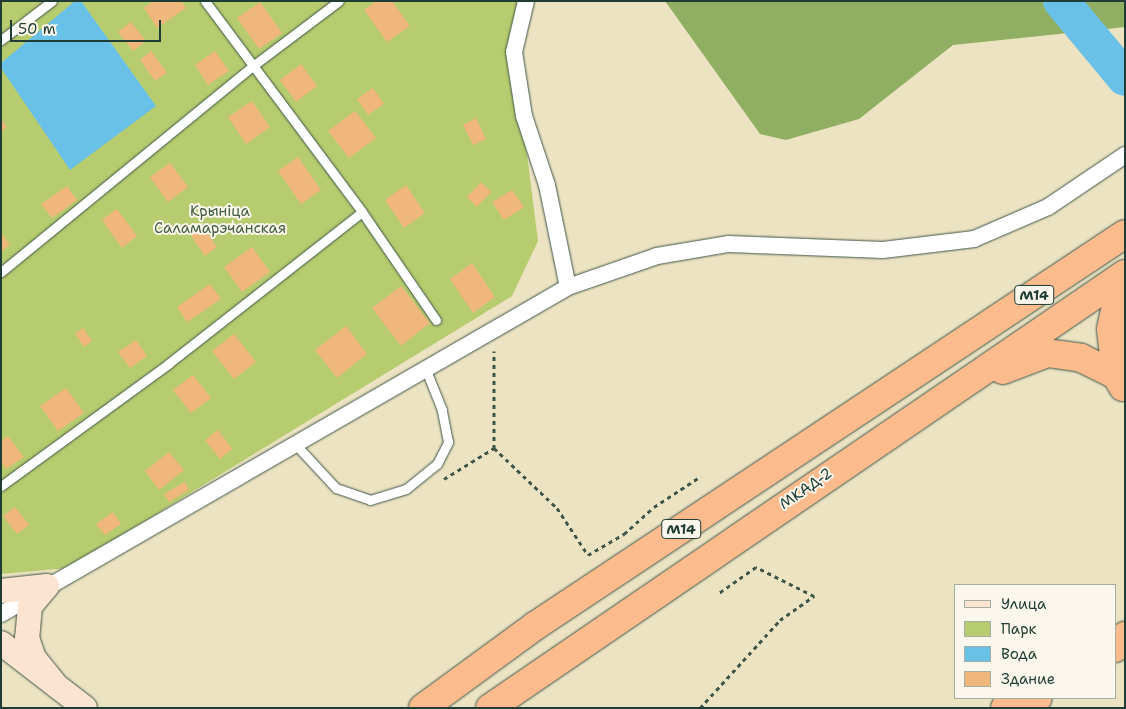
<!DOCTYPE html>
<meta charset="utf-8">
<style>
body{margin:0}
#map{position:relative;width:1126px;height:709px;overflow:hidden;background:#ece3c2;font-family:"Shantell Sans",sans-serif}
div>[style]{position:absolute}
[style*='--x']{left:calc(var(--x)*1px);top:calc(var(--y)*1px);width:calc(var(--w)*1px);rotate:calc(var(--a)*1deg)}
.green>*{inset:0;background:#b7cb6f}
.forest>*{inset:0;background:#91af62}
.water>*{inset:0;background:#6ac1e7}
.river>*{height:36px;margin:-18px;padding:0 18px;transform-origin:18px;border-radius:18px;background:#6ac1e7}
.building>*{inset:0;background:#efb77b}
.path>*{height:3px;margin-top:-1.5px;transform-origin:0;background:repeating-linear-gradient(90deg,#3e5649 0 4px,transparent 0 8px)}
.roads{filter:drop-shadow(0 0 1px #3e5649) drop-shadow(0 0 1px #3e5649)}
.lane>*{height:9px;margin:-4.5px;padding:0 4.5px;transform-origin:4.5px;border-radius:4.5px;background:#fff}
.street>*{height:16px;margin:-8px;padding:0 8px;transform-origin:8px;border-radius:8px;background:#fff}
.secondary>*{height:24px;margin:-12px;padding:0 12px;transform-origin:12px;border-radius:12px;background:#fde4d1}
.highway>*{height:28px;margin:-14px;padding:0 14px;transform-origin:14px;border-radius:14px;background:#fbbb8c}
span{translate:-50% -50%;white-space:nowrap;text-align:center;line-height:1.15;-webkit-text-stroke:4px #fbf7ec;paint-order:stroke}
.shield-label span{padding:1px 4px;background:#fbf7ec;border:1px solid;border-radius:4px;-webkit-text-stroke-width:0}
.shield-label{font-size:14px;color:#1f3d34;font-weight:700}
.park-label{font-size:15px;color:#456043}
.street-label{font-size:15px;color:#1f3d34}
.frame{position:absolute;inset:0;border:2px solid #1f3d34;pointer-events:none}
.legend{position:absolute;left:954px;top:584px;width:162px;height:115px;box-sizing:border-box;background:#fbf7ec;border:1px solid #a3ada2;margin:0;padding:6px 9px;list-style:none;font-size:15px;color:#1f3d34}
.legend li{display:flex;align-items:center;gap:10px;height:25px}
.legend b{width:25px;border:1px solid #a3ada2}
.scale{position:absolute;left:10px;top:20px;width:151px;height:22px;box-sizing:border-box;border:2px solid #1f3d34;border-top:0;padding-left:6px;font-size:15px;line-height:18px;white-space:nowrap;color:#1f3d34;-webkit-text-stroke:4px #fbf7ec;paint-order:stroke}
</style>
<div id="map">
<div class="green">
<div style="clip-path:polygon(1px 1px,526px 1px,514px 52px,538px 241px,512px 296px,68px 568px,1px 574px)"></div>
</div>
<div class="forest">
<div style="clip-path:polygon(665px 1px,1125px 1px,1125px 27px,953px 45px,859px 119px,786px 140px,760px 134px)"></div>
</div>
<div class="water">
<div style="clip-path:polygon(75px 1px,81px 1px,156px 106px,70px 170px,1px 68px,1px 63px)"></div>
</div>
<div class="river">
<div style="--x:1061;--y:1;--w:100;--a:50.3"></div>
</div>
<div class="building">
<div style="clip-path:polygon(153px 1px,181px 1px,186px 8px,157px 28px,144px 8px)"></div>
<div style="clip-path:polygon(376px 1px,392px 1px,410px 26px,387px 42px,364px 10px)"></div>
<div style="clip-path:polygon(260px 2px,282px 33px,259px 49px,237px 18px)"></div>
<div style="clip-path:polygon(131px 22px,146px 41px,133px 51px,118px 32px)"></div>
<div style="clip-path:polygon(151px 51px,167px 73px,155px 81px,140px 60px)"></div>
<div style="clip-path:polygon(215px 51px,229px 71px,208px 85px,195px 65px)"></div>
<div style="clip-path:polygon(301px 64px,317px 86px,296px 102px,280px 80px)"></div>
<div style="clip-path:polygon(373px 88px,384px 104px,368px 115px,357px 99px)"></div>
<div style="clip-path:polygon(252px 101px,270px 127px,246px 144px,228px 117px)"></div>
<div style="clip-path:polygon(355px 111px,376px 138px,349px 158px,328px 131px)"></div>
<div style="clip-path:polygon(476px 118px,486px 139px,473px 145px,463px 125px)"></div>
<div style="clip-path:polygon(1px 119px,7px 127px,1px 132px)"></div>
<div style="clip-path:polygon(298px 157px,321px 190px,301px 204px,278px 171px)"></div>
<div style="clip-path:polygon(170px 163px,188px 187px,168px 202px,150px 177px)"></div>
<div style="clip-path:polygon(481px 182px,491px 192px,477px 207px,467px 197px)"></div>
<div style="clip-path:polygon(406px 185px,425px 213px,404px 228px,385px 200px)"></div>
<div style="clip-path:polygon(67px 186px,77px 200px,52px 218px,41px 204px)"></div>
<div style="clip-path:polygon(512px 190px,524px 207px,504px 220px,492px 202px)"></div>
<div style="clip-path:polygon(117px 209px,137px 236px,122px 248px,102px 220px)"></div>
<div style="clip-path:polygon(203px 227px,217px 247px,205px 256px,191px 236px)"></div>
<div style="clip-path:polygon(1px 233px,10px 245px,1px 252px)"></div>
<div style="clip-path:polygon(252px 247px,270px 272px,242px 292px,224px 267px)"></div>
<div style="clip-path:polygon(472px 263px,495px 297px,473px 313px,450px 279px)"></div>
<div style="clip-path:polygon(210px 284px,221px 299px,187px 322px,177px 307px)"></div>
<div style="clip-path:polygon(401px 286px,430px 323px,401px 346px,372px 308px)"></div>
<div style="clip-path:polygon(346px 326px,367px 354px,337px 378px,315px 350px)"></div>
<div style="clip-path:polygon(83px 328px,92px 341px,84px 347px,75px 333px)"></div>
<div style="clip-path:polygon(234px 334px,256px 362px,234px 379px,212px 351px)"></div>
<div style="clip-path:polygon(136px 340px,147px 356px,130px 368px,118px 352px)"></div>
<div style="clip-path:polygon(193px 375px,211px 398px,191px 413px,173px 390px)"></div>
<div style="clip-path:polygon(66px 388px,84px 413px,58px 431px,40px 406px)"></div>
<div style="clip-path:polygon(218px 430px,232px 449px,220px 459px,205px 440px)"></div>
<div style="clip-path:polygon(8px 436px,24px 457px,6px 469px,1px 462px,1px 441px)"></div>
<div style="clip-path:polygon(169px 452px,184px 470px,159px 490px,145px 471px)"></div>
<div style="clip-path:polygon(185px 482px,189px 490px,169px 502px,164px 494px)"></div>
<div style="clip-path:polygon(15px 507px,29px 525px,17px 534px,3px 516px)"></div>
<div style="clip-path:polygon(113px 512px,121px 524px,105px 535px,96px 524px)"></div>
</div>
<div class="path">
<div style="--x:494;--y:448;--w:97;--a:-90"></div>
<div style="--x:444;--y:479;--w:59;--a:-31.8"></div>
<div style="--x:494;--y:448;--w:87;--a:43.6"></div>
<div style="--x:557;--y:508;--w:56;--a:56.6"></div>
<div style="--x:588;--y:555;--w:42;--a:-30.3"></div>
<div style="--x:624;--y:534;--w:40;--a:-42"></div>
<div style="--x:654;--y:507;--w:56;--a:-33.4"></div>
<div style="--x:700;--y:708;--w:119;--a:-47.7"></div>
<div style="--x:780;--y:620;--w:42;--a:-35.2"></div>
<div style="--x:814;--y:596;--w:65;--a:-153.4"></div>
<div style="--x:756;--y:567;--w:45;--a:144.9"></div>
</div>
<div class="roads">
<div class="lane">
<div style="--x:205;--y:1;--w:263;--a:53.3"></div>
<div style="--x:362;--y:212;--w:131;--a:55.6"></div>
<div style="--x:1;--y:40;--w:64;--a:-37.4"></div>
<div style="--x:1;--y:272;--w:327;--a:-39.3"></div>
<div style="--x:254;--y:65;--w:106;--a:-37"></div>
<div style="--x:296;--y:445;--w:59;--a:47.1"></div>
<div style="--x:336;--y:488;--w:36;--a:19"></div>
<div style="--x:370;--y:500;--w:38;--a:-17"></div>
<div style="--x:406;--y:489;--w:40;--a:-39"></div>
<div style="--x:437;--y:464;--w:25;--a:-63"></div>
<div style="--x:448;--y:442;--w:33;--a:-101"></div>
<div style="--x:442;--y:410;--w:43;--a:-111.8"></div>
<div style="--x:1;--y:486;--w:207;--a:-36.1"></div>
<div style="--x:168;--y:364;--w:246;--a:-38.1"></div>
</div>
<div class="street">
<div style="--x:526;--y:1;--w:52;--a:103.2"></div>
<div style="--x:514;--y:52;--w:65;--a:81.1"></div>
<div style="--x:524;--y:116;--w:73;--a:71.6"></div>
<div style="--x:547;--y:185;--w:104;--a:78.4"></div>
<div style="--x:1;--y:614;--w:655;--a:-29.97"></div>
<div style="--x:568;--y:287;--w:94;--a:-19.2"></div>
<div style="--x:657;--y:256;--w:73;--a:-9.5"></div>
<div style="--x:729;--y:244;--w:154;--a:2.2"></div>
<div style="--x:883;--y:250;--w:92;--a:-6.9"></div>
<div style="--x:974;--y:239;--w:81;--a:-23.4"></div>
<div style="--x:1048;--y:207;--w:93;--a:-34"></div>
</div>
<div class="secondary">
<div style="--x:47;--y:586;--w:26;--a:130"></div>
<div style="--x:30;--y:606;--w:32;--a:95"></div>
<div style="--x:27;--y:638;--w:21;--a:71"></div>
<div style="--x:34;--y:658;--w:35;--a:51"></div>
<div style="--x:1;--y:591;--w:46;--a:-6.2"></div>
<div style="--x:1;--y:643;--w:106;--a:37.7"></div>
</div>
<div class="highway">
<div style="--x:1003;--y:370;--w:47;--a:-21.1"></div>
<div style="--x:1047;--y:353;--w:34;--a:8"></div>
<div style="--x:1081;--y:358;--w:39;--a:26"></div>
<div style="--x:1123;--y:387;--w:14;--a:-120"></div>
<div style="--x:1116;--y:375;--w:46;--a:-96.2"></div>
<div style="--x:1111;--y:329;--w:29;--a:-78"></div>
<div style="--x:1117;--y:301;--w:11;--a:-41"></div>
<div style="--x:1115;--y:648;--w:16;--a:-50"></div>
<div style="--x:423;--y:708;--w:139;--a:-36.2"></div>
<div style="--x:535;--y:626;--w:708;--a:-33.6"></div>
<div style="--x:490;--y:708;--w:769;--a:-34.35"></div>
<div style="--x:1005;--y:708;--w:34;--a:-17"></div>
</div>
</div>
<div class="shield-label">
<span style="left:1034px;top:295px">М14</span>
<span style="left:681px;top:529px">М14</span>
</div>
<div class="park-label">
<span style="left:220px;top:220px">Крыніца<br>Саламарэчанская</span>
</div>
<div class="street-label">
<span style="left:806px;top:489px;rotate:-35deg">МКАД-2</span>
</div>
<div class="frame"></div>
<ul class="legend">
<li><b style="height:6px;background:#fde4d1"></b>Улица</li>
<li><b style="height:14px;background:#b7cb6f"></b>Парк</li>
<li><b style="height:14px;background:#6ac1e7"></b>Вода</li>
<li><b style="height:14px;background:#efb77b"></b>Здание</li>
</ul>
<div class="scale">50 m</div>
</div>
